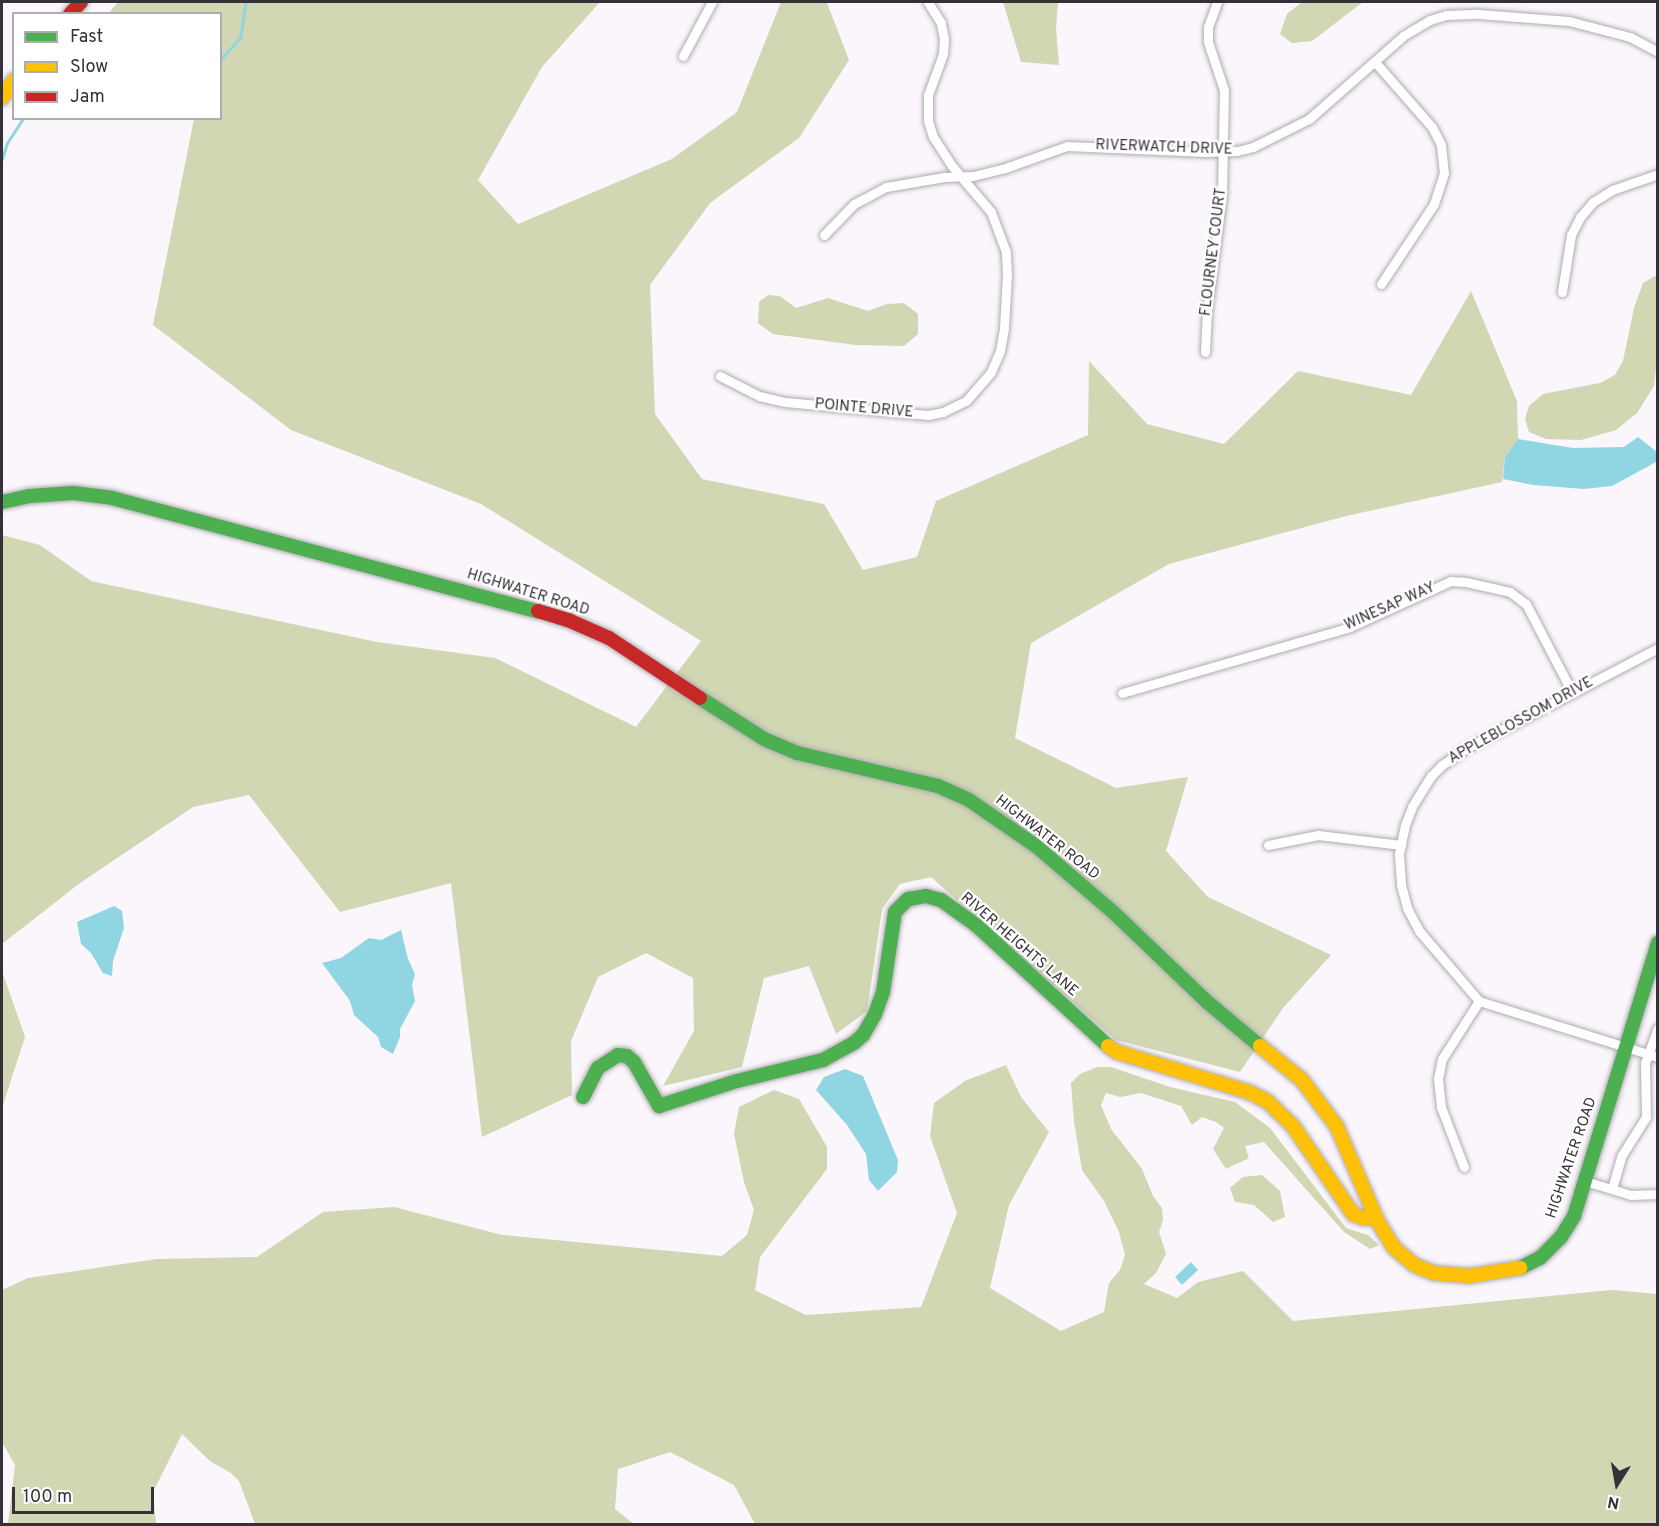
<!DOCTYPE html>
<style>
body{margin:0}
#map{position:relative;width:1659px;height:1526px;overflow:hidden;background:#faf6fb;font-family:Overpass,sans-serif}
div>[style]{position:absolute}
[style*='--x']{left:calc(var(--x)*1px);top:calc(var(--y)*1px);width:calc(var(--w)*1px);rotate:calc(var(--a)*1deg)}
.forest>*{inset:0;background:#d0d7b2}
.water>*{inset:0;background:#90d5e2}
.stream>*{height:3px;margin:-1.5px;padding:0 1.5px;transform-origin:1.5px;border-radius:1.5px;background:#90d5e2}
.roads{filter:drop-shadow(0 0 2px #afabb0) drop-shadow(0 0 2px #afabb0)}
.street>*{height:9px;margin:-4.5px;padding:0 4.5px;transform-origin:4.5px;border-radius:4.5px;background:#fefefe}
.fast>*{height:14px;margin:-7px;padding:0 7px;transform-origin:7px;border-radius:7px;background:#4caf50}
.slow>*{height:14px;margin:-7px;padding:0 7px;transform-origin:7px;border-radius:7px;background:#ffc107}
.jam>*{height:14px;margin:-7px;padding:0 7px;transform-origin:7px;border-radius:7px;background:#c62828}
span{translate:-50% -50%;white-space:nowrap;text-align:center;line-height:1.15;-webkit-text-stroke:4.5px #fff;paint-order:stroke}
.street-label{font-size:15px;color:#363038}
.frame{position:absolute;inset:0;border:3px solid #363038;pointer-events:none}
.legend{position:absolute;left:12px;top:12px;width:210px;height:108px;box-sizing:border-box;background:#fff;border:2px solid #afacaf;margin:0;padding:8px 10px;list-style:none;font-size:18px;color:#363038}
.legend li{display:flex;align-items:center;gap:12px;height:30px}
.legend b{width:30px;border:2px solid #afacaf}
.north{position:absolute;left:1587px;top:1454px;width:60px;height:60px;-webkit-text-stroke:4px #fff;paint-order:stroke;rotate:191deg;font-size:16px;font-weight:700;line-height:24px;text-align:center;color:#363038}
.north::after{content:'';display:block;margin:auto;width:21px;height:27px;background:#363038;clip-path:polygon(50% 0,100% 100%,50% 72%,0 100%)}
.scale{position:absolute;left:12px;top:1487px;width:142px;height:27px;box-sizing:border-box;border:3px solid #363038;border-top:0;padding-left:8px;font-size:18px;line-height:21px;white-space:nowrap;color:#363038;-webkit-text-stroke:4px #fff;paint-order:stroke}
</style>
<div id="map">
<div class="forest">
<div style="clip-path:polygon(118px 2px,600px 2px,542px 67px,478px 180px,518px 224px,672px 159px,737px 112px,781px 2px,827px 3px,849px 60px,799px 138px,710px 203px,650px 285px,655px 414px,702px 479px,824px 504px,863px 570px,917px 557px,936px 501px,1088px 435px,1089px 361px,1147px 424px,1224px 444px,1298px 371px,1411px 395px,1471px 291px,1517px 401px,1518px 439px,1505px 457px,1502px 482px,1346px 516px,1169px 564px,1031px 643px,1015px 738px,1116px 788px,1188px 777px,1166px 851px,1208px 897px,1331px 955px,1283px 1008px,1240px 1072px,1116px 1040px,931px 877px,900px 884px,882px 909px,867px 1011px,836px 1034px,809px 966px,764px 978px,742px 1067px,663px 1086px,694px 1031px,693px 978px,646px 953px,598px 977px,571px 1041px,572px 1095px,482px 1137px,451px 883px,340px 912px,249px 795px,193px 807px,80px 883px,2px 944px,2px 535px,40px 545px,91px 581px,377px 642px,495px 658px,636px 727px,701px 641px,481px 504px,291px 430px,153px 325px,194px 119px,220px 118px,220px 14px,109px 13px)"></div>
<div style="clip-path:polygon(1003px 2px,1058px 2px,1056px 29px,1059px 65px,1021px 62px)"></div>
<div style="clip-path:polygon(1302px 2px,1363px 2px,1312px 41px,1292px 43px,1280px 34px,1287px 14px)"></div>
<div style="clip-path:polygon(1655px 276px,1658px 277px,1658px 349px,1654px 386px,1637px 413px,1616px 430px,1581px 440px,1546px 439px,1529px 432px,1525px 419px,1529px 406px,1543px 394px,1600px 383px,1615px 375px,1623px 361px,1634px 308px,1643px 283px)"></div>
<div style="clip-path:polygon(768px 295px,780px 296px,796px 308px,828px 298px,868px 311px,887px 304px,904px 303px,918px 314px,918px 334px,904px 346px,856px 345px,773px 334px,758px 323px,759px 302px)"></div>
<div style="clip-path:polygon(2px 971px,25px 1037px,2px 1108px)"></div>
<div style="clip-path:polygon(1006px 1065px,1021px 1097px,1049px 1132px,1009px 1205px,990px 1288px,1061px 1331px,1104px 1312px,1109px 1283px,1120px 1270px,1125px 1255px,1119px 1232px,1104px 1201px,1082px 1170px,1074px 1122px,1071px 1083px,1080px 1074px,1097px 1067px,1111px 1067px,1170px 1087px,1235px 1102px,1270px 1128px,1346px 1228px,1368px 1235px,1379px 1245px,1370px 1249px,1344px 1232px,1264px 1142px,1245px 1146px,1249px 1158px,1226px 1169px,1213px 1149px,1224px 1128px,1216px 1122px,1202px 1117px,1192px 1125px,1181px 1106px,1141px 1093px,1120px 1097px,1106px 1093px,1101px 1105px,1111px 1129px,1142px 1169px,1153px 1196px,1162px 1208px,1163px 1220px,1159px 1232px,1166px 1254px,1156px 1273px,1144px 1284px,1177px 1298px,1198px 1282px,1243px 1271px,1293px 1321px,1612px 1290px,1657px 1294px,1657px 1524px,755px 1524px,734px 1485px,670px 1452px,618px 1469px,615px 1509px,634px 1524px,255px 1524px,239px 1481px,231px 1473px,210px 1461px,182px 1434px,153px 1492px,156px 1524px,8px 1524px,15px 1465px,2px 1442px,2px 1290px,28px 1278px,157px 1259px,257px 1257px,323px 1212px,394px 1207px,502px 1235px,722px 1256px,747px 1235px,754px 1210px,744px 1182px,734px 1134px,739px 1107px,774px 1090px,799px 1099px,827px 1147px,827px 1169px,760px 1257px,755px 1290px,806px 1315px,921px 1307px,957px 1213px,930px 1136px,934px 1103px,965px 1081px)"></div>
<div style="clip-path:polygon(1262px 1175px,1280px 1191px,1285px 1217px,1273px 1222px,1254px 1205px,1235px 1202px,1230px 1188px,1243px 1177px)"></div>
</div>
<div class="water">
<div style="clip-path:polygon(1638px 437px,1657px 452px,1656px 462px,1612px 486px,1584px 489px,1533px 485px,1503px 479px,1505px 457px,1518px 439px,1573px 448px,1624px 447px)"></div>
<div style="clip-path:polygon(114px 906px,122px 911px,124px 928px,113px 961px,112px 976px,103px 973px,91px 953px,81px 944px,77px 922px)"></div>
<div style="clip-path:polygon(401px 930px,408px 959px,415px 974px,412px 985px,415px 1001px,400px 1029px,400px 1037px,393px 1054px,381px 1047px,378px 1037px,354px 1015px,350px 1001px,322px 963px,341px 958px,369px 938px,381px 940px)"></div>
<div style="clip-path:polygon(845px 1069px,863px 1076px,898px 1160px,897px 1172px,878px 1191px,869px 1180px,866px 1154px,847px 1125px,816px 1090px,824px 1077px)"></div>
<div style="clip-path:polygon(1191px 1262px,1198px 1270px,1182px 1285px,1175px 1277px)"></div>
</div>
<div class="stream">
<div style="--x:220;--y:60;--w:30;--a:-48"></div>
<div style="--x:240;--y:38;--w:36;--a:-81"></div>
<div style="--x:2;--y:159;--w:17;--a:-73"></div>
<div style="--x:7;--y:143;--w:30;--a:-57"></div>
</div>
<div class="roads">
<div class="street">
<div style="--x:683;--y:56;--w:61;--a:-61.8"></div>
<div style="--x:1375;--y:62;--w:86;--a:48.8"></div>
<div style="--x:1432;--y:127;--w:20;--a:63"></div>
<div style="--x:1441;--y:145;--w:28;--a:84"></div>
<div style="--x:1444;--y:173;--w:33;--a:108"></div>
<div style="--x:1434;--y:204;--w:96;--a:123.5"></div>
<div style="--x:824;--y:235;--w:43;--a:-45.9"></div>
<div style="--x:854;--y:204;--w:36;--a:-28"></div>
<div style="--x:886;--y:187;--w:59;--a:-9.8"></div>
<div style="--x:944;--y:177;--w:29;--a:-2"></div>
<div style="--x:973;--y:176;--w:36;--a:-14"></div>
<div style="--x:1008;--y:167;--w:63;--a:-19.6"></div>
<div style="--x:1067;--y:146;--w:139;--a:2.5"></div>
<div style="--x:1206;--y:152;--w:31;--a:-2"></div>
<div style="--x:1237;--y:151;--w:16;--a:-14"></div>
<div style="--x:1253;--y:147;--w:63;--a:-26.6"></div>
<div style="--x:1309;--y:119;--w:125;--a:-41.4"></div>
<div style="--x:1403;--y:36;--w:31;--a:-31"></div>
<div style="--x:1430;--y:20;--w:17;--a:-17"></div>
<div style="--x:1446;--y:15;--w:33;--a:-2"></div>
<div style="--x:1479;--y:14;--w:90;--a:4.4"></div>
<div style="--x:1569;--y:21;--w:63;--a:14.7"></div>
<div style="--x:1630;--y:37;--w:32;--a:28"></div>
<div style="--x:1562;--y:292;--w:58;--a:-81"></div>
<div style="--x:1571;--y:235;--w:20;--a:-63"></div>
<div style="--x:1580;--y:217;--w:20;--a:-49"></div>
<div style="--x:1593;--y:202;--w:22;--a:-32"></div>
<div style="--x:1612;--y:190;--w:49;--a:-19.2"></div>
<div style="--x:1205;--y:352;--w:42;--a:-87.3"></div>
<div style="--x:1207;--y:310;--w:117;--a:-82.6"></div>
<div style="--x:1222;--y:194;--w:104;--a:-88.9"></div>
<div style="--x:1224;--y:90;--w:51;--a:-108.4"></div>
<div style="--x:1208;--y:42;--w:15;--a:-90"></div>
<div style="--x:1208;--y:27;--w:27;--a:-70"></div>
<div style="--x:720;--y:376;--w:44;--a:27.1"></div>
<div style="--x:759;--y:396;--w:27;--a:13"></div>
<div style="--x:785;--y:402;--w:144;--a:5.2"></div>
<div style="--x:928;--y:415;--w:15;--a:-11"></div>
<div style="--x:943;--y:412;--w:25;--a:-26"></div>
<div style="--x:966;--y:401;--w:38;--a:-49"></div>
<div style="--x:991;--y:372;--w:23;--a:-67"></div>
<div style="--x:1000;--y:351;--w:23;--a:-80"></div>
<div style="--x:1004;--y:328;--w:54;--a:-86.8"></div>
<div style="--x:1007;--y:274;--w:22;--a:-93"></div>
<div style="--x:1006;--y:252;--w:43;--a:-110.6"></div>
<div style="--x:991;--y:212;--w:60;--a:-130.3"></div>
<div style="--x:952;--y:166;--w:35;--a:-123"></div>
<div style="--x:933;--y:137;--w:17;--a:-107"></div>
<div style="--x:928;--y:121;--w:26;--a:-90"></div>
<div style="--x:928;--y:95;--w:44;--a:-69.9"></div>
<div style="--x:943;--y:54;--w:15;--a:-86"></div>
<div style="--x:944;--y:39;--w:16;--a:-101"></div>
<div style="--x:941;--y:23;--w:25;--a:-122"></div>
<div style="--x:1658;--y:648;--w:218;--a:152.4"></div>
<div style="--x:1465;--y:749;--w:28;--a:145"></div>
<div style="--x:1442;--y:765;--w:16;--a:135"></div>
<div style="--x:1431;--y:776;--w:36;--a:122"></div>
<div style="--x:1412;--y:807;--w:19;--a:111"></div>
<div style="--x:1405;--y:825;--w:30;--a:102"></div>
<div style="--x:1399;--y:854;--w:31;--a:86"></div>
<div style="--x:1401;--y:885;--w:24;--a:75"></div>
<div style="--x:1407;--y:908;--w:27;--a:62"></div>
<div style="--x:1420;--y:932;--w:91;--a:49.5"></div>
<div style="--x:1479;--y:1001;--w:188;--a:17.4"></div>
<div style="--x:1122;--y:693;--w:237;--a:-16.1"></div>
<div style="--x:1350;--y:627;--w:111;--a:-24.5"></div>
<div style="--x:1451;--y:581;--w:15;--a:4"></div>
<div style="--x:1466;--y:582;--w:45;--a:12.8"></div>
<div style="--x:1510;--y:592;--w:20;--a:37"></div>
<div style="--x:1526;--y:604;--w:99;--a:62.4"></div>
<div style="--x:1268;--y:845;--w:51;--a:-11.3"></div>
<div style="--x:1318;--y:835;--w:84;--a:6.9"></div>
<div style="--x:1464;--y:1167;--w:64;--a:-111"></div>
<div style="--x:1441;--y:1107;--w:28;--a:-96"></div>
<div style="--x:1438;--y:1079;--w:20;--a:-79"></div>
<div style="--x:1442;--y:1059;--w:69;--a:-57.5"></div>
<div style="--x:1585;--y:1181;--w:48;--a:16.9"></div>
<div style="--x:1631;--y:1195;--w:27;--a:-2"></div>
<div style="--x:1612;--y:1189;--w:35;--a:-74"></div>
<div style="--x:1622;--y:1155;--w:45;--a:-57.7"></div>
<div style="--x:1646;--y:1117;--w:54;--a:-91.1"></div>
<div style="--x:1645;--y:1063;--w:37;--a:-70"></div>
</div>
<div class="fast">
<div style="--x:2;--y:502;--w:29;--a:-12"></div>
<div style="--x:30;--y:496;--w:43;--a:-4"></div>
<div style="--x:73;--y:493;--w:39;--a:7"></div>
<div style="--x:112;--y:498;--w:441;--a:14.9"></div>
<div style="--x:700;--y:698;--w:76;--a:32.6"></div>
<div style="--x:764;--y:739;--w:36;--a:23"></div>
<div style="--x:797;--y:753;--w:145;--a:13.2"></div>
<div style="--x:938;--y:786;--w:34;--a:24"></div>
<div style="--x:969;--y:800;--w:81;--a:34.5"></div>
<div style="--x:1036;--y:846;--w:101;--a:40.6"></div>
<div style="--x:1113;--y:912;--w:129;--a:43.7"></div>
<div style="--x:1206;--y:1001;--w:70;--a:39.8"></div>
<div style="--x:583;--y:1097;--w:33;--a:-63"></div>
<div style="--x:598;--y:1068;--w:24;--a:-33"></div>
<div style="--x:618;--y:1055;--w:9;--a:6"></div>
<div style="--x:627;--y:1056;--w:9;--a:41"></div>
<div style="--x:634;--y:1062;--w:51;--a:60.4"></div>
<div style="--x:659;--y:1106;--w:82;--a:-17.8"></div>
<div style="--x:737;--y:1081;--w:89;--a:-13.7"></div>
<div style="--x:823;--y:1060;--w:35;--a:-29"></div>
<div style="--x:854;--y:1043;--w:12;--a:-42"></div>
<div style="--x:863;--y:1035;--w:24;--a:-60"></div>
<div style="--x:875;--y:1014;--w:23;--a:-70"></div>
<div style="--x:883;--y:992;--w:81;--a:-81.5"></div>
<div style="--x:895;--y:912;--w:18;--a:-45"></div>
<div style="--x:908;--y:899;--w:18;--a:-9"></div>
<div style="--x:926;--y:896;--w:16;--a:15"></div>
<div style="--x:941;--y:900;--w:43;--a:35.5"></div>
<div style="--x:976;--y:925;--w:179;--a:42.5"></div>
<div style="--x:1520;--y:1268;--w:22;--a:-27"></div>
<div style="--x:1540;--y:1258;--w:30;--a:-45"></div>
<div style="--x:1561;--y:1237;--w:25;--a:-58"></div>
<div style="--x:1574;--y:1216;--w:286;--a:-72.9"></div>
</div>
<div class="slow">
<div style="--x:2;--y:98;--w:22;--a:-56"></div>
<div style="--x:1108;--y:1046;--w:11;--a:34"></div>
<div style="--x:1117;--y:1052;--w:138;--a:16.9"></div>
<div style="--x:1249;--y:1092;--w:20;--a:27"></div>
<div style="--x:1267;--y:1101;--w:36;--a:44"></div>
<div style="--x:1293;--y:1126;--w:107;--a:55.7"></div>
<div style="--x:1353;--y:1214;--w:11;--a:22"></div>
<div style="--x:1363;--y:1218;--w:13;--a:-4"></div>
<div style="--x:1260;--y:1046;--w:54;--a:39"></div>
<div style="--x:1302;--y:1080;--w:59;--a:53.3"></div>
<div style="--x:1337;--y:1127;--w:103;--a:66.7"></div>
<div style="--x:1378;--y:1222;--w:31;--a:58"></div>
<div style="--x:1394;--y:1248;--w:26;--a:40"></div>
<div style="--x:1414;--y:1265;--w:22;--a:22"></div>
<div style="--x:1434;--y:1273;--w:35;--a:5"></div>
<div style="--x:1469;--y:1276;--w:52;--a:-8.9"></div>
</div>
<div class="jam">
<div style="--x:70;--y:14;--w:16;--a:-47"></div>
<div style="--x:538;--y:611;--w:31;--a:17"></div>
<div style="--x:568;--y:620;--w:45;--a:23.7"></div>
<div style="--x:609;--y:638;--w:109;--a:33.4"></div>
</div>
</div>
<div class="street-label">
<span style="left:1164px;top:148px;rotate:2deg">RIVERWATCH DRIVE</span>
<span style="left:1214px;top:252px;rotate:-83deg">FLOURNEY COURT</span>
<span style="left:864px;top:409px;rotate:5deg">POINTE DRIVE</span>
<span style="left:528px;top:593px;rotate:17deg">HIGHWATER ROAD</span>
<span style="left:1390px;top:607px;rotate:-24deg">WINESAP WAY</span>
<span style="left:1521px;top:721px;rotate:-29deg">APPLEBLOSSOM DRIVE</span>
<span style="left:1047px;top:838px;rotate:38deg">HIGHWATER ROAD</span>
<span style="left:1019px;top:945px;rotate:41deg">RIVER HEIGHTS LANE</span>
<span style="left:1572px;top:1158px;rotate:-71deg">HIGHWATER ROAD</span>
</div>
<div class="frame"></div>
<ul class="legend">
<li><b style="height:8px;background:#4caf50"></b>Fast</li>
<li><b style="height:8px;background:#ffc107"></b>Slow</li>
<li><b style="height:8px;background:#c62828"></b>Jam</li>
</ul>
<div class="north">N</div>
<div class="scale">100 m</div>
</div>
